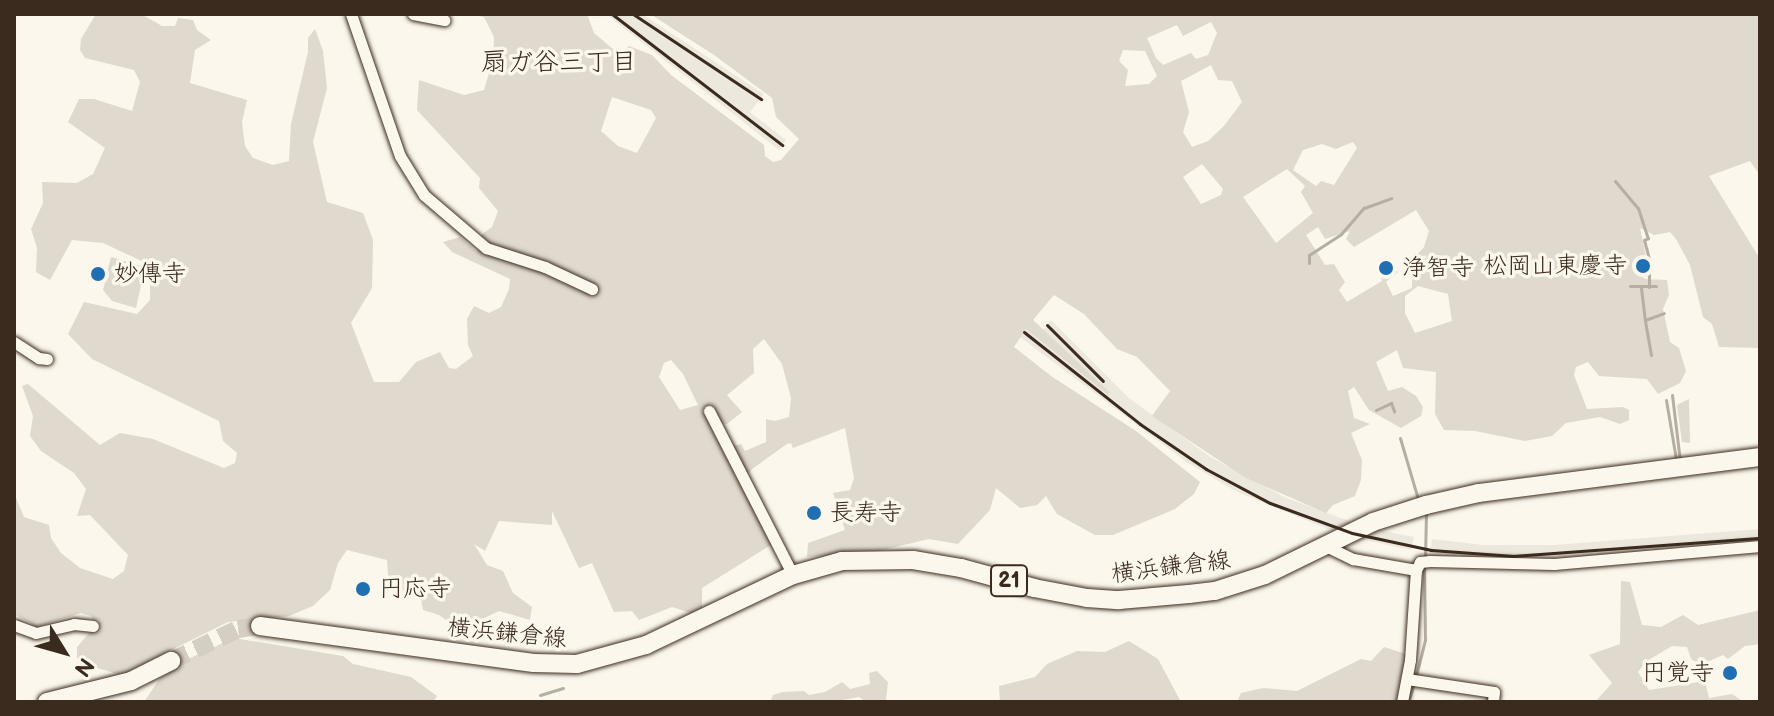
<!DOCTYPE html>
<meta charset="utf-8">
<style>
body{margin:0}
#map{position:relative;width:1774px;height:716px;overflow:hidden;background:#fbf7ec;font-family:"Balsamiq Sans","Klee One",sans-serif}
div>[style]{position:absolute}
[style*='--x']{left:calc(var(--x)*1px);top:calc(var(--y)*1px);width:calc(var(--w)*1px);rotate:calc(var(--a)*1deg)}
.built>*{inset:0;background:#ede8dd}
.green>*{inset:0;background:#dfd9ce}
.stream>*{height:3px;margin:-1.5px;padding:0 1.5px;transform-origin:1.5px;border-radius:1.5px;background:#b6aea2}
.primary-tunnel>*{height:18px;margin-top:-9px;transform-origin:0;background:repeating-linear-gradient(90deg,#d5cec3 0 18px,transparent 0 27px)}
.roads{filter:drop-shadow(0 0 2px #3b2a1e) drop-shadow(0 0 2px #3b2a1e)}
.minor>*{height:11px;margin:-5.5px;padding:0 5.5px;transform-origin:5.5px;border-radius:5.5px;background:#fbf7ec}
.primary>*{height:18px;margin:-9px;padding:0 9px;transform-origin:9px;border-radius:9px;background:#fbf7ec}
.rail>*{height:3px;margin:-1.5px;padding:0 1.5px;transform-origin:1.5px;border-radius:1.5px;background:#3b2a1e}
.dots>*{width:22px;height:22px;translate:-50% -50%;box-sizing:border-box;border:4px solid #fbf7ec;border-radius:50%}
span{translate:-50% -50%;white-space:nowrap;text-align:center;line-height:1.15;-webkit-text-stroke:7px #fbf7ec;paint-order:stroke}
.shield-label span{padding:2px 6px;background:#fbf7ec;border:2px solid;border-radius:6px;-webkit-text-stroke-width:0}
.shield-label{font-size:22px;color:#3b2a1e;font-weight:700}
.poi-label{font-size:24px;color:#3b2a1e}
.right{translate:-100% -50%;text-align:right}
.left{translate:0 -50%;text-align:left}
.street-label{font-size:24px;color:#3b2a1e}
.neighbourhood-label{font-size:26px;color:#3b2a1e}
.frame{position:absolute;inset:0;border:16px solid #3b2a1e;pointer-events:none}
.north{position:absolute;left:24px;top:612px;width:80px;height:80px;-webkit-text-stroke:6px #fbf7ec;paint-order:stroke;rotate:127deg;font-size:22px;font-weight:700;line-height:32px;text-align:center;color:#3b2a1e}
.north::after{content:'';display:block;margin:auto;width:28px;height:36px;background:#3b2a1e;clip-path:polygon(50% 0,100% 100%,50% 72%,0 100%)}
</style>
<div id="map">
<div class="built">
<div style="clip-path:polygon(606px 14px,642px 14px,764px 94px,750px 112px,786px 140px,779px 150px)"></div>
<div style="clip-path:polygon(1051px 320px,1129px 398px,1209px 456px,1284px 497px,1357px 524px,1341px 532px,1333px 531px,1235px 491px,1185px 461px,1020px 337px,1026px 329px,1108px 395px,1110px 392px,1043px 330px)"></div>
<div style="clip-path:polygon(1373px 529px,1414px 537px,1411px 550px,1356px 538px)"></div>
<div style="clip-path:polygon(1760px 529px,1760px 542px,1555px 559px,1483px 558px,1430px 553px,1432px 539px,1483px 545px,1554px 545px)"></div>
</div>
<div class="green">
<div style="clip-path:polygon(evenodd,96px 14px,141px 14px,162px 26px,175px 26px,178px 18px,193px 20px,197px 30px,211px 40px,195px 50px,190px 83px,247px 100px,242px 122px,245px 146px,253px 158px,273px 165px,289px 161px,291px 124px,308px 52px,308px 38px,315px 29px,323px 51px,327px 88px,313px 142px,327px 202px,363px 213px,373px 240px,372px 288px,351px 323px,374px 382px,399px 382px,416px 362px,440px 352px,449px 368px,456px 369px,473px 356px,468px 345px,467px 319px,474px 306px,489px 313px,501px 307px,509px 289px,510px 279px,452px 252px,443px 242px,460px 237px,477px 252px,481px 235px,492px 227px,498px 211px,479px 188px,480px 178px,417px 110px,419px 80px,464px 95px,484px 90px,493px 60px,494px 37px,484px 17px,471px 14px,587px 14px,594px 33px,620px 55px,629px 46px,652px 55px,671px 75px,764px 145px,765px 156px,773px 162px,781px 160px,799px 139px,776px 117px,772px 98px,714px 55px,650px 14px,1760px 14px,1760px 175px,1750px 161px,1709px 176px,1760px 259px,1760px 348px,1719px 347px,1712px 324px,1703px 317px,1690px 265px,1676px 239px,1670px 232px,1654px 235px,1640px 228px,1649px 271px,1647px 277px,1641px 275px,1636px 263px,1638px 274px,1645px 279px,1667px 280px,1669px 295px,1663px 309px,1670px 342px,1679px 348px,1686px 371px,1680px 383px,1658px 394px,1647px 379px,1599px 376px,1588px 362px,1576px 367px,1574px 375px,1587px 409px,1623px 407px,1629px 410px,1629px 420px,1620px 424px,1600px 417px,1566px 423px,1552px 436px,1525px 441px,1475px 431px,1444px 430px,1435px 414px,1436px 372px,1403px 368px,1397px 350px,1376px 362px,1388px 391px,1402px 387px,1416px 396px,1423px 407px,1421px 416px,1401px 428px,1369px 410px,1354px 387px,1348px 391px,1354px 418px,1370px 424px,1351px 433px,1362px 460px,1361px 480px,1355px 496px,1333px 505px,1326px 513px,1246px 478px,1152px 416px,1170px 391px,1137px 357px,1117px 349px,1084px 314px,1054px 295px,1033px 320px,1110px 392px,1108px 395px,1026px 329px,1014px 347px,1051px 376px,1136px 431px,1200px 482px,1194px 494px,1175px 509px,1113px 535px,1095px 535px,1057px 514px,1046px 496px,1037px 505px,1020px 508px,996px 488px,990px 510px,958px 544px,929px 539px,870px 553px,807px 557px,808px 543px,845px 530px,833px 493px,850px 490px,854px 478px,845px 428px,793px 448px,791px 443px,787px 444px,752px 469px,744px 480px,774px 543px,702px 588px,702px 610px,694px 614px,672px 607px,639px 620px,632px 611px,614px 612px,592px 563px,579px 568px,552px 511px,552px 525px,499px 521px,485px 551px,474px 544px,487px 565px,503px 571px,513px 593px,532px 607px,530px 620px,499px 611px,474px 623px,453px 625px,439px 615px,423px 610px,421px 599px,399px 589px,388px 575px,387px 560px,347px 550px,338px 563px,330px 590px,313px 606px,289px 616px,228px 622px,121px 675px,84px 664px,77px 658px,77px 647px,96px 625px,91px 616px,81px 613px,37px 627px,14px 614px,14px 493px,24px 517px,49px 525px,51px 538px,61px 553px,80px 568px,113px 579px,124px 571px,128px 555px,90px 515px,77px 516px,86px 489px,74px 473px,41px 451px,30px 436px,33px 416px,22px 386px,28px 384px,100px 445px,120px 433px,153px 439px,224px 468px,235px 463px,237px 453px,223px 441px,219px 421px,92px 359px,68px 334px,84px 302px,137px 314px,150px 300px,150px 265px,103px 243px,72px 240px,50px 280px,36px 272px,37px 248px,31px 229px,43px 203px,42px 182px,77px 183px,93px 174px,105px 148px,68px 122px,79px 99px,94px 99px,132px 111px,140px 82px,134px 70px,85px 58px,80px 50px,81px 39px,96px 14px,1211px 22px,1217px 33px,1208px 55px,1196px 59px,1191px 53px,1163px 65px,1156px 58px,1147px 38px,1177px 25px,1183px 36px,1211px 22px,96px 14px,1123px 50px,1145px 51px,1157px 76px,1149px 84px,1125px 86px,1128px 70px,1119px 61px,1123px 50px,96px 14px,1211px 65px,1218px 80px,1232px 81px,1242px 102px,1223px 127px,1208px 141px,1192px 147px,1183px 132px,1189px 112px,1181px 81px,1211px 65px,96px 14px,612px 97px,651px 110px,656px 118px,637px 153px,618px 146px,601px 131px,612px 97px,96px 14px,1353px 142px,1357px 148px,1334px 185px,1321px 181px,1316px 186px,1293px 170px,1303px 150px,1322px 144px,1336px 149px,1353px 142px,96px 14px,1202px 164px,1223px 189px,1221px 195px,1201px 204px,1183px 177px,1202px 164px,96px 14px,1287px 169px,1305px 186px,1301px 192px,1313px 213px,1276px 243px,1243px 197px,1287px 169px,96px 14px,1416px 210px,1429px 231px,1424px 247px,1413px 259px,1412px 288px,1393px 296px,1386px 282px,1398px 272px,1386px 256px,1377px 265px,1382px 281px,1347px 302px,1339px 290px,1345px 282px,1334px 264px,1325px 265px,1306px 235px,1318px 227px,1325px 239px,1350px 231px,1346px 239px,1354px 247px,1416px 210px,96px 14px,1418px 286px,1448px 294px,1452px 321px,1415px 333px,1405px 313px,1405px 296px,1418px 286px,96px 14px,764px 339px,782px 364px,791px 398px,789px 417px,775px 421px,766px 419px,766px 442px,745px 451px,741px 444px,725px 448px,713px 422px,727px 424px,742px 412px,727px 395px,754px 373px,753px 349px,764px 339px,96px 14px,671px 360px,683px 374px,698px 405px,680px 410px,659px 377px,664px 363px,671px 360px)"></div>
<div style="clip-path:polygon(111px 257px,145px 267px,136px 308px,112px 301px,103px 290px)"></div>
<div style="clip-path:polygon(1689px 399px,1690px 443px,1682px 442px,1677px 405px)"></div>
<div style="clip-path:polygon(1621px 581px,1630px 582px,1642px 625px,1661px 627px,1683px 615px,1698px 625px,1760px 610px,1760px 644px,1745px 646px,1728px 659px,1723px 655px,1700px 665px,1691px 659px,1687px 647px,1672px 646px,1645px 662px,1638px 672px,1649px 690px,1705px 681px,1709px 698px,1732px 694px,1744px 702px,1595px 702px,1612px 683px,1589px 655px,1620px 644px)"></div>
<div style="clip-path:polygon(234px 638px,343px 656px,353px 664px,411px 677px,437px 696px,433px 702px,144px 702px,160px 678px,188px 659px)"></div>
<div style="clip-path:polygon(1129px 641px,1158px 659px,1181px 702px,1000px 702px,999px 686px,1035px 677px,1047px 664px,1077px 651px,1105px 652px)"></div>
<div style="clip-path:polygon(1384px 647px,1406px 654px,1398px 702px,1237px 702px,1241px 693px,1263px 688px,1297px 691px,1361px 659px,1371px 661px)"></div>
<div style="clip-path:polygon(877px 671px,888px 682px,886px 700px,890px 702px,866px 702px,859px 697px,831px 702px,770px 702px,773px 695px,783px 692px,804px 691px,809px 695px,825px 692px,842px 682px,850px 689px,870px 684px,869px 673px)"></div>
</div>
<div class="stream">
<div style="--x:1615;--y:181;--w:35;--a:50"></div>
<div style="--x:1638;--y:208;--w:32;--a:72"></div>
<div style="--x:1648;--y:238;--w:4;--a:153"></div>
<div style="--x:1644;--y:240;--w:20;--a:75"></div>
<div style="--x:1649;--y:259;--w:28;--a:90"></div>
<div style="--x:1309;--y:263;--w:8;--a:-90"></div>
<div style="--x:1309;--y:255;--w:38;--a:-33"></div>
<div style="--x:1341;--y:234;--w:35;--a:-49"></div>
<div style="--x:1364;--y:208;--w:29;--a:-20"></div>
<div style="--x:1630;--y:286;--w:26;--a:0"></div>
<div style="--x:1641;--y:288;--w:32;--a:83"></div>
<div style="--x:1651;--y:355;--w:36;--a:-100"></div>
<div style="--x:1645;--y:320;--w:20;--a:-20"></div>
<div style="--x:1672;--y:395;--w:66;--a:83.1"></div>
<div style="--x:1666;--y:400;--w:60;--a:80.4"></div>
<div style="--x:1376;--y:410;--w:17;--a:-25"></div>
<div style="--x:1391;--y:403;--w:9;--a:69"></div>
<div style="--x:1400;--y:438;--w:64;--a:73.6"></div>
<div style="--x:1425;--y:557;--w:45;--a:-88.7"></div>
<div style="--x:1416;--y:676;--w:38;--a:-76"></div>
<div style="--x:1425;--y:639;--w:75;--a:-90.8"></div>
<div style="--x:540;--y:695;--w:24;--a:-17"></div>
<div style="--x:1408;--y:702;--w:20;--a:-72"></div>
</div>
<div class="primary-tunnel">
<div style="--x:171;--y:661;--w:74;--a:-25.5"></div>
<div style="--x:238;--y:629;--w:22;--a:-8"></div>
</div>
<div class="roads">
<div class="minor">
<div style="--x:351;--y:14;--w:150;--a:71"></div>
<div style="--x:400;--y:156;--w:46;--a:58.4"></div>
<div style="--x:424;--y:195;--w:82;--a:40.5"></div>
<div style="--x:486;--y:248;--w:62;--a:17.9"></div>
<div style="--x:545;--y:267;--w:52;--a:25.1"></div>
<div style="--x:413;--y:14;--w:32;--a:11"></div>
<div style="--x:14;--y:342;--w:30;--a:33"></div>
<div style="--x:39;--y:358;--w:8;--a:7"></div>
<div style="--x:709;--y:411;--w:184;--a:62.9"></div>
<div style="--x:1328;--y:547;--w:28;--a:26"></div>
<div style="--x:1353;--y:559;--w:64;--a:9.9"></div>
<div style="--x:1416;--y:570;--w:9;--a:-63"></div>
<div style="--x:1420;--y:562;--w:10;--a:-6"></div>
<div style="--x:1430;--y:561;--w:124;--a:1.4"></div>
<div style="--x:1554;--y:564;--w:207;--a:-5"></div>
<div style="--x:14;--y:625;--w:23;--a:20"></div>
<div style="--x:36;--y:633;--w:39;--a:-13"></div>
<div style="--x:74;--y:624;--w:19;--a:6"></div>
<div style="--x:1407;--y:679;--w:88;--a:8.5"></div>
<div style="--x:1494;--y:692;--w:10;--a:96"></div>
<div style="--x:1402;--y:702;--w:43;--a:-79.2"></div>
<div style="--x:1410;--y:660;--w:90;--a:-86.2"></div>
</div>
<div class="primary">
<div style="--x:260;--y:626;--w:276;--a:7.7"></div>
<div style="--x:534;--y:663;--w:43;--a:1.3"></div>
<div style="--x:577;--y:664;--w:72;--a:-15.4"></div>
<div style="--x:646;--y:645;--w:163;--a:-25.5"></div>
<div style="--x:793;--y:575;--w:51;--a:-15.9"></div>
<div style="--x:842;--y:561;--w:71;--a:-0.8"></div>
<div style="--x:913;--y:560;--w:49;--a:9.5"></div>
<div style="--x:961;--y:568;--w:76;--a:15.3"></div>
<div style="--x:1034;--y:588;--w:54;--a:10.7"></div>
<div style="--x:1087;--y:598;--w:32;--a:4"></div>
<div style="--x:1119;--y:600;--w:70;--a:-4.9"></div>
<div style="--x:1189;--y:594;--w:26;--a:-7"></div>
<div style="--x:1215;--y:591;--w:52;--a:-17.7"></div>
<div style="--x:1265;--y:575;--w:120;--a:-26.1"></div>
<div style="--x:1373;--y:522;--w:56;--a:-17.8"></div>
<div style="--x:1426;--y:505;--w:54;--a:-12.8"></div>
<div style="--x:1479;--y:493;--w:283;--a:-7.3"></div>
<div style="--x:47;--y:702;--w:87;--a:-14"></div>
<div style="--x:131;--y:681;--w:45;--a:-26.6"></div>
</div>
</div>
<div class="rail">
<div style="--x:612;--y:14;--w:215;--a:37.6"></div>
<div style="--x:633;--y:14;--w:154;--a:33.6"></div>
<div style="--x:1047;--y:325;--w:79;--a:45"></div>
<div style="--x:1024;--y:332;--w:148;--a:38.4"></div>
<div style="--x:1140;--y:424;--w:80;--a:34.3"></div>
<div style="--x:1206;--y:469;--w:72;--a:28"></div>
<div style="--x:1270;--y:503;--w:87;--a:20.1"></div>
<div style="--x:1352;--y:533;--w:81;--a:12.1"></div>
<div style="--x:1431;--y:550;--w:83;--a:4.1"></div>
<div style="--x:1514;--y:556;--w:247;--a:-4.2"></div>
</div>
<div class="dots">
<div style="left:1643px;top:266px;background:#1f6fb2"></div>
<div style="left:1386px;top:268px;background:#1f6fb2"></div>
<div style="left:98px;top:274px;background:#1f6fb2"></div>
<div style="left:814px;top:513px;background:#1f6fb2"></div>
<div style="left:363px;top:589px;background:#1f6fb2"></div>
<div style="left:1730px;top:673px;background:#1f6fb2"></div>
</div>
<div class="shield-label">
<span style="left:1009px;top:581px">21</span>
</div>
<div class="poi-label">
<span class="right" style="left:1627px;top:266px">松岡山東慶寺</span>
<span class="left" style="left:1402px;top:268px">浄智寺</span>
<span class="left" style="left:114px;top:274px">妙傳寺</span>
<span class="left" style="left:830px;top:513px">長寿寺</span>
<span class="left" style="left:379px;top:589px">円応寺</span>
<span class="right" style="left:1714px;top:673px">円覚寺</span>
</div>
<div class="street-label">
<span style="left:1171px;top:567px;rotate:-7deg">横浜鎌倉線</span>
<span style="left:507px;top:633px;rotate:6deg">横浜鎌倉線</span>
</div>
<div class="neighbourhood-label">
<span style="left:559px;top:63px">扇ガ谷三丁目</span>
</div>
<div class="frame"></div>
<div class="north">N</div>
</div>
